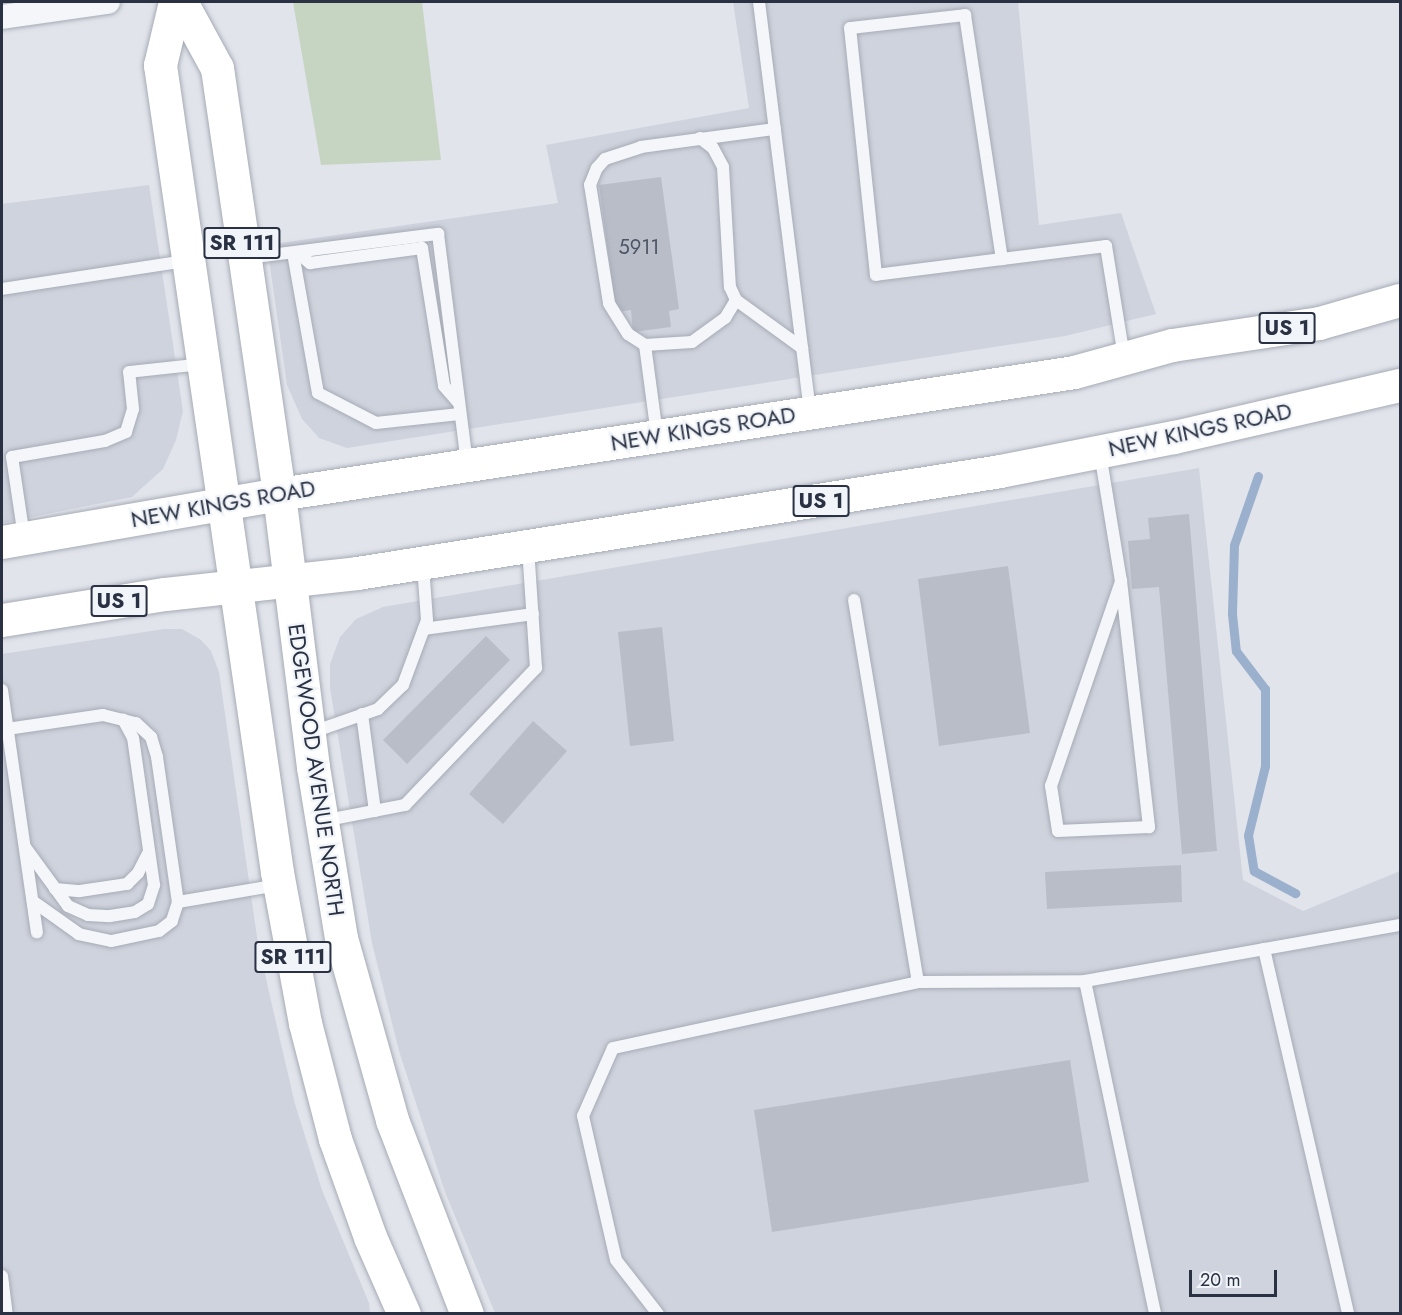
<!DOCTYPE html>
<style>
body{margin:0}
#map{position:relative;width:1402px;height:1315px;overflow:hidden;background:#e1e4eb;font-family:Jost,sans-serif}
div>[style]{position:absolute}
[style*='--x']{left:calc(var(--x)*1px);top:calc(var(--y)*1px);width:calc(var(--w)*1px);rotate:calc(var(--a)*1deg)}
.built>*{inset:0;background:#cfd3dd}
.green>*{inset:0;background:#c6d5c2}
.stream>*{height:9px;margin:-4.5px;padding:0 4.5px;transform-origin:4.5px;border-radius:4.5px;background:#9bb0cc}
.building>*{inset:0;background:#b8bdc8}
.roads{filter:drop-shadow(0 0 2px #a6abb5) drop-shadow(0 0 2px #a6abb5)}
.lane>*{height:12px;margin:-6px;padding:0 6px;transform-origin:6px;border-radius:6px;background:#f4f6f9}
.street>*{height:24px;margin:-12px;padding:0 12px;transform-origin:12px;border-radius:12px;background:#f4f6f9}
.primary>*{height:33px;margin:-16.5px;padding:0 16.5px;transform-origin:16.5px;border-radius:16.5px;background:#fff}
.highway>*{height:33px;margin:-16.5px;padding:0 16.5px;transform-origin:16.5px;border-radius:16.5px;background:#fff}
span{translate:-50% -50%;white-space:nowrap;text-align:center;line-height:1.15;-webkit-text-stroke:4.5px #f1f4f8;paint-order:stroke}
.number-label{font-size:20px;color:#4d5464}
.number-label span{-webkit-text-stroke-width:0}
.shield-label span{padding:2px 4px;background:#f1f4f8;border:2px solid;border-radius:4px;-webkit-text-stroke-width:0}
.shield-label{font-size:21px;color:#293143;font-weight:700}
.street-label{font-size:22px;color:#293143}
.frame{position:absolute;inset:0;border:3px solid #293143;pointer-events:none}
.scale{position:absolute;left:1189px;top:1270px;width:88px;height:27px;box-sizing:border-box;border:3px solid #293143;border-top:0;padding-left:8px;font-size:18px;line-height:21px;white-space:nowrap;color:#293143;-webkit-text-stroke:4px #f1f4f8;paint-order:stroke}
</style>
<div id="map">
<div class="built">
<div style="clip-path:polygon(733px 2px,1018px 2px,1039px 225px,1121px 213px,1156px 314px,1065px 336px,347px 448px,319px 438px,302px 419px,287px 385px,267px 245px,558px 203px,546px 145px,749px 108px)"></div>
<div style="clip-path:polygon(149px 185px,183px 411px,176px 440px,163px 469px,132px 497px,2px 523px,2px 204px)"></div>
<div style="clip-path:polygon(1199px 468px,1243px 880px,1303px 911px,1400px 871px,1400px 1313px,495px 1313px,445px 1192px,399px 1051px,372px 943px,330px 688px,330px 664px,340px 637px,356px 619px,383px 607px)"></div>
<div style="clip-path:polygon(164px 629px,182px 629px,201px 640px,211px 651px,219px 672px,257px 937px,271px 1001px,295px 1104px,322px 1190px,369px 1303px,370px 1313px,2px 1314px,2px 654px)"></div>
</div>
<div class="green">
<div style="clip-path:polygon(293px 2px,422px 2px,441px 160px,321px 165px)"></div>
</div>
<div class="stream">
<div style="--x:1258;--y:476;--w:73;--a:109.2"></div>
<div style="--x:1234;--y:545;--w:69;--a:91.7"></div>
<div style="--x:1232;--y:614;--w:37;--a:84"></div>
<div style="--x:1236;--y:651;--w:48;--a:52.7"></div>
<div style="--x:1265;--y:689;--w:77;--a:90"></div>
<div style="--x:1265;--y:766;--w:71;--a:103.8"></div>
<div style="--x:1248;--y:835;--w:36;--a:81"></div>
<div style="--x:1254;--y:871;--w:47;--a:28.2"></div>
</div>
<div class="building">
<div style="clip-path:polygon(661px 177px,679px 309px,669px 311px,671px 327px,633px 332px,631px 310px,616px 312px,599px 185px)"></div>
<div style="clip-path:polygon(1189px 514px,1217px 851px,1182px 854px,1159px 587px,1132px 589px,1128px 541px,1150px 539px,1148px 518px)"></div>
<div style="clip-path:polygon(1008px 566px,1030px 733px,939px 746px,918px 579px)"></div>
<div style="clip-path:polygon(662px 627px,674px 741px,630px 746px,618px 632px)"></div>
<div style="clip-path:polygon(486px 636px,510px 660px,407px 764px,383px 740px)"></div>
<div style="clip-path:polygon(533px 721px,567px 751px,503px 824px,469px 794px)"></div>
<div style="clip-path:polygon(1181px 865px,1182px 902px,1047px 909px,1045px 872px)"></div>
<div style="clip-path:polygon(1070px 1060px,1089px 1182px,772px 1232px,754px 1110px)"></div>
</div>
<div class="roads">
<div class="lane">
<div style="--x:759;--y:2;--w:412;--a:82.9"></div>
<div style="--x:700;--y:138;--w:16;--a:38"></div>
<div style="--x:713;--y:148;--w:21;--a:62"></div>
<div style="--x:723;--y:167;--w:120;--a:86.7"></div>
<div style="--x:730;--y:287;--w:14;--a:65"></div>
<div style="--x:736;--y:300;--w:82;--a:36"></div>
<div style="--x:293;--y:253;--w:142;--a:79.9"></div>
<div style="--x:318;--y:393;--w:65;--a:27.3"></div>
<div style="--x:376;--y:423;--w:84;--a:-6.1"></div>
<div style="--x:298;--y:253;--w:16;--a:40"></div>
<div style="--x:310;--y:263;--w:113;--a:-7.6"></div>
<div style="--x:422;--y:248;--w:140;--a:80.9"></div>
<div style="--x:444;--y:386;--w:23;--a:49"></div>
<div style="--x:247;--y:258;--w:193;--a:-7.2"></div>
<div style="--x:438;--y:234;--w:232;--a:82.8"></div>
<div style="--x:1002;--y:259;--w:127;--a:172.8"></div>
<div style="--x:876;--y:275;--w:248;--a:-96"></div>
<div style="--x:850;--y:28;--w:116;--a:-6.4"></div>
<div style="--x:965;--y:15;--w:247;--a:81.4"></div>
<div style="--x:1002;--y:259;--w:105;--a:-7.1"></div>
<div style="--x:1106;--y:246;--w:112;--a:80.8"></div>
<div style="--x:2;--y:289;--w:186;--a:-8.7"></div>
<div style="--x:736;--y:300;--w:21;--a:121"></div>
<div style="--x:725;--y:318;--w:41;--a:144"></div>
<div style="--x:692;--y:342;--w:47;--a:176.3"></div>
<div style="--x:645;--y:345;--w:20;--a:-147"></div>
<div style="--x:628;--y:334;--w:36;--a:-122"></div>
<div style="--x:609;--y:303;--w:120;--a:-99.1"></div>
<div style="--x:590;--y:185;--w:18;--a:-68"></div>
<div style="--x:597;--y:168;--w:12;--a:-48"></div>
<div style="--x:605;--y:159;--w:38;--a:-18"></div>
<div style="--x:641;--y:147;--w:135;--a:-7.7"></div>
<div style="--x:645;--y:345;--w:91;--a:82.4"></div>
<div style="--x:1100;--y:453;--w:130;--a:80.7"></div>
<div style="--x:1121;--y:581;--w:248;--a:83.5"></div>
<div style="--x:1149;--y:827;--w:91;--a:177.5"></div>
<div style="--x:1058;--y:831;--w:46;--a:-98.8"></div>
<div style="--x:1051;--y:786;--w:217;--a:-71.1"></div>
<div style="--x:24;--y:537;--w:81;--a:-98.5"></div>
<div style="--x:12;--y:457;--w:94;--a:-9.8"></div>
<div style="--x:105;--y:441;--w:23;--a:-23"></div>
<div style="--x:126;--y:432;--w:24;--a:-73"></div>
<div style="--x:133;--y:409;--w:37;--a:-96"></div>
<div style="--x:129;--y:372;--w:74;--a:-6.2"></div>
<div style="--x:854;--y:600;--w:387;--a:80.5"></div>
<div style="--x:424;--y:629;--w:110;--a:-7.8"></div>
<div style="--x:2;--y:690;--w:245;--a:81.8"></div>
<div style="--x:362;--y:714;--w:98;--a:82.4"></div>
<div style="--x:7;--y:729;--w:97;--a:-8.3"></div>
<div style="--x:103;--y:715;--w:34;--a:14"></div>
<div style="--x:136;--y:723;--w:21;--a:43"></div>
<div style="--x:151;--y:737;--w:21;--a:73"></div>
<div style="--x:157;--y:757;--w:147;--a:81.8"></div>
<div style="--x:178;--y:902;--w:20;--a:108"></div>
<div style="--x:172;--y:921;--w:16;--a:142"></div>
<div style="--x:159;--y:931;--w:49;--a:168.2"></div>
<div style="--x:111;--y:941;--w:33;--a:-168"></div>
<div style="--x:79;--y:934;--w:55;--a:-144.6"></div>
<div style="--x:310;--y:733;--w:72;--a:-19.4"></div>
<div style="--x:378;--y:709;--w:35;--a:-44"></div>
<div style="--x:403;--y:685;--w:69;--a:-69.7"></div>
<div style="--x:427;--y:620;--w:55;--a:-94.2"></div>
<div style="--x:322;--y:821;--w:85;--a:-10.9"></div>
<div style="--x:405;--y:805;--w:190;--a:-46.3"></div>
<div style="--x:536;--y:668;--w:120;--a:-93.8"></div>
<div style="--x:25;--y:847;--w:73;--a:53.9"></div>
<div style="--x:68;--y:906;--w:22;--a:24"></div>
<div style="--x:88;--y:915;--w:22;--a:3"></div>
<div style="--x:110;--y:916;--w:25;--a:-9"></div>
<div style="--x:135;--y:912;--w:15;--a:-32"></div>
<div style="--x:148;--y:904;--w:20;--a:-72"></div>
<div style="--x:154;--y:885;--w:148;--a:-98.1"></div>
<div style="--x:133;--y:738;--w:21;--a:-118"></div>
<div style="--x:55;--y:889;--w:25;--a:5"></div>
<div style="--x:80;--y:891;--w:48;--a:-8.5"></div>
<div style="--x:127;--y:884;--w:16;--a:-45"></div>
<div style="--x:138;--y:873;--w:22;--a:-63"></div>
<div style="--x:178;--y:902;--w:101;--a:-9.6"></div>
<div style="--x:1264;--y:949;--w:375;--a:77"></div>
<div style="--x:1085;--y:981;--w:340;--a:78.1"></div>
<div style="--x:2;--y:1276;--w:38;--a:83"></div>
<div style="--x:658;--y:1314;--w:68;--a:-127.9"></div>
<div style="--x:616;--y:1260;--w:148;--a:-102.9"></div>
<div style="--x:583;--y:1116;--w:74;--a:-66.2"></div>
<div style="--x:613;--y:1048;--w:312;--a:-12.2"></div>
<div style="--x:918;--y:982;--w:167;--a:-0.3"></div>
<div style="--x:1085;--y:981;--w:320;--a:-10.1"></div>
</div>
<div class="street">
<div style="--x:2;--y:17;--w:107;--a:-8.1"></div>
</div>
<div class="primary">
<div style="--x:175;--y:2;--w:65;--a:103.4"></div>
<div style="--x:160;--y:65;--w:815;--a:81.75"></div>
<div style="--x:277;--y:872;--w:154;--a:79.5"></div>
<div style="--x:305;--y:1023;--w:120;--a:75.5"></div>
<div style="--x:335;--y:1139;--w:104;--a:70.3"></div>
<div style="--x:370;--y:1237;--w:84;--a:66.2"></div>
<div style="--x:181;--y:2;--w:75;--a:61.4"></div>
<div style="--x:217;--y:68;--w:430;--a:81.7"></div>
<div style="--x:279;--y:494;--w:275;--a:82.9"></div>
<div style="--x:313;--y:767;--w:173;--a:80.7"></div>
<div style="--x:341;--y:938;--w:189;--a:74.3"></div>
<div style="--x:392;--y:1120;--w:208;--a:68.9"></div>
</div>
<div class="highway">
<div style="--x:2;--y:542;--w:281;--a:-9.8"></div>
<div style="--x:279;--y:494;--w:804;--a:-8.72"></div>
<div style="--x:1074;--y:372;--w:102;--a:-15.4"></div>
<div style="--x:1172;--y:345;--w:149;--a:-8.5"></div>
<div style="--x:1319;--y:323;--w:84;--a:-15.9"></div>
<div style="--x:2;--y:620;--w:165;--a:-9.1"></div>
<div style="--x:165;--y:594;--w:193;--a:-6.2"></div>
<div style="--x:357;--y:573;--w:651;--a:-9.01"></div>
<div style="--x:1000;--y:471;--w:177;--a:-11.1"></div>
<div style="--x:1174;--y:437;--w:232;--a:-13"></div>
</div>
</div>
<div class="number-label">
<span style="left:639px;top:247px">5911</span>
</div>
<div class="shield-label">
<span style="left:242px;top:243px">SR 111</span>
<span style="left:1287px;top:328px">US 1</span>
<span style="left:821px;top:501px">US 1</span>
<span style="left:119px;top:601px">US 1</span>
<span style="left:293px;top:957px">SR 111</span>
</div>
<div class="street-label">
<span style="left:703px;top:429px;rotate:-9deg">NEW KINGS ROAD</span>
<span style="left:1200px;top:430px;rotate:-12deg">NEW KINGS ROAD</span>
<span style="left:223px;top:504px;rotate:-10deg">NEW KINGS ROAD</span>
<span style="left:316px;top:770px;rotate:82deg">EDGEWOOD AVENUE NORTH</span>
</div>
<div class="frame"></div>
<div class="scale">20 m</div>
</div>
